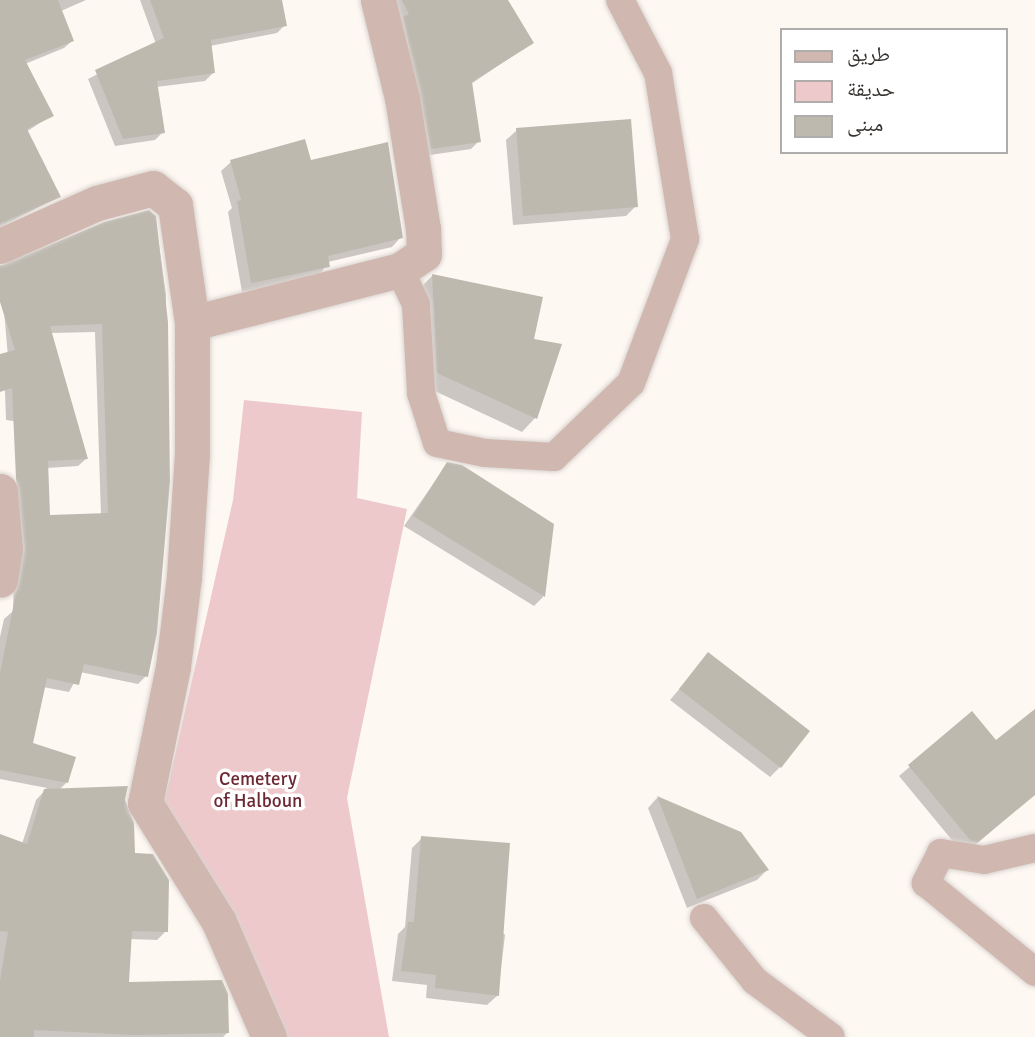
<!DOCTYPE html>
<meta charset="utf-8">
<style>
body{margin:0}
#map{position:relative;width:1035px;height:1037px;overflow:hidden;background:#fef8f3;font-family:Signika,"Noto Naskh Arabic",sans-serif}
div>[style]{position:absolute}
[style*='--x']{left:calc(var(--x)*1px);top:calc(var(--y)*1px);width:calc(var(--w)*1px);rotate:calc(var(--a)*1deg)}
.green>*{inset:0;background:#eec9cc}
.shadow>*{inset:0;background:#0003}
.building>*{inset:0;background:#bdb9af}
.roads{filter:drop-shadow(0 0 2px #dad4d0) drop-shadow(0 0 2px #dad4d0)}
.minor>*{height:28px;margin:-14px;padding:0 14px;transform-origin:14px;border-radius:14px;background:#d0b8b0}
.tertiary>*{height:35px;margin:-17.5px;padding:0 17.5px;transform-origin:17.5px;border-radius:17.5px;background:#d0b8b0}
span{translate:-50% -50%;white-space:nowrap;text-align:center;line-height:1.15;-webkit-text-stroke:7px #fff;paint-order:stroke}
.park-label{font-size:19px;color:#6d2933}
.legend{position:absolute;left:780px;top:28px;width:228px;height:126px;box-sizing:border-box;background:#fff;border:2px solid #aeadab;margin:0;padding:9px 12px;list-style:none;font-size:21px;color:#35312e}
.legend li{display:flex;align-items:center;gap:14px;height:35px}
.legend b{width:35px;border:2px solid #aeadab}
</style>
<div id="map">
<div class="green">
<div style="clip-path:polygon(244px 400px,362px 412px,357px 498px,407px 509px,347px 798px,389px 1037px,280px 1037px,164px 803px,233px 500px)"></div>
</div>
<div class="shadow">
<div style="clip-path:polygon(0 0,86px 0,61px 11px,72px 41px,64px 48px,25px 64px,52px 115px,26px 132px,59px 197px,0 227px)"></div>
<div style="clip-path:polygon(140px 0,280px 0,285px 25px,277px 33px,210px 46px,213px 73px,205px 81px,156px 87px,163px 132px,155px 140px,115px 146px,88px 79px,156px 44px)"></div>
<div style="clip-path:polygon(391px 0,506px 0,532px 43px,471px 84px,479px 141px,471px 149px,423px 156px)"></div>
<div style="clip-path:polygon(517px 130px,636px 206px,626px 216px,513px 225px,506px 140px)"></div>
<div style="clip-path:polygon(231px 162px,310px 162px,401px 237px,392px 247px,328px 262px,319px 276px,242px 292px,228px 212px,232px 208px,221px 171px)"></div>
<div style="clip-path:polygon(evenodd,155px 217px,166px 294px,168px 482px,146px 676px,138px 684px,80px 672px,69px 692px,43px 687px,31px 745px,66px 783px,58px 791px,123px 800px,133px 855px,166px 931px,157px 940px,129px 939px,127px 984px,227px 1033px,223px 1037px,0 1037px,0 836px,22px 844px,36px 800px,47px 788px,0 779px,0 637px,4px 619px,13px 611px,15px 526px,28px 423px,6px 420px,4px 361px,8px 357px,0 265px,8px 266px,155px 217px,95px 332px,101px 515px,48px 517px,47px 468px,78px 466px,86px 459px,51px 333px,95px 332px)"></div>
<div style="clip-path:polygon(432px 276px,532px 340px,560px 346px,535px 418px,522px 432px,424px 386px,419px 289px)"></div>
<div style="clip-path:polygon(447px 464px,552px 525px,543px 597px,534px 606px,404px 526px)"></div>
<div style="clip-path:polygon(709px 654px,780px 767px,770px 777px,670px 700px)"></div>
<div style="clip-path:polygon(1035px 711px,1035px 794px,967px 852px,961px 851px,899px 776px,972px 714px,996px 742px)"></div>
<div style="clip-path:polygon(657px 798px,740px 834px,767px 870px,757px 880px,687px 908px,648px 808px)"></div>
<div style="clip-path:polygon(422px 838px,505px 935px,498px 995px,487px 1005px,426px 998px,427px 985px,392px 981px,398px 934px,405px 927px,412px 848px)"></div>
</div>
<div class="building">
<div style="clip-path:polygon(0 0,58px 0,74px 41px,25px 60px,54px 116px,27px 129px,61px 197px,0 224px)"></div>
<div style="clip-path:polygon(150px 0,282px 0,287px 26px,211px 40px,215px 73px,157px 81px,165px 133px,123px 139px,95px 70px,164px 38px)"></div>
<div style="clip-path:polygon(402px 0,508px 0,534px 43px,472px 82px,481px 142px,431px 149px,403px 17px,409px 14px)"></div>
<div style="clip-path:polygon(631px 119px,638px 207px,523px 216px,516px 128px)"></div>
<div style="clip-path:polygon(305px 139px,311px 160px,388px 142px,403px 238px,328px 256px,330px 267px,251px 283px,237px 201px,241px 200px,230px 160px)"></div>
<div style="clip-path:polygon(evenodd,149px 210px,156px 216px,168px 322px,170px 482px,157px 633px,148px 677px,84px 664px,79px 685px,47px 678px,33px 743px,76px 757px,68px 783px,0 770px,0 673px,25px 548px,16px 479px,12px 388px,0 392px,0 354px,15px 350px,0 302px,0 266px,104px 222px,149px 210px,102px 324px,108px 513px,50px 515px,48px 461px,88px 459px,50px 326px,102px 324px)"></div>
<div style="clip-path:polygon(432px 274px,543px 297px,534px 339px,562px 344px,537px 419px,437px 373px)"></div>
<div style="clip-path:polygon(447px 462px,462px 465px,554px 524px,545px 597px,413px 516px)"></div>
<div style="clip-path:polygon(708px 652px,810px 731px,781px 768px,679px 689px)"></div>
<div style="clip-path:polygon(1035px 709px,1035px 795px,978px 842px,971px 841px,908px 765px,972px 711px,996px 740px)"></div>
<div style="clip-path:polygon(128px 786px,125px 800px,134px 823px,135px 853px,153px 854px,169px 880px,168px 932px,132px 931px,129px 982px,222px 980px,228px 994px,229px 1033px,134px 1035px,34px 1030px,34px 1037px,0 1037px,0 981px,8px 932px,0 931px,0 834px,27px 844px,44px 789px)"></div>
<div style="clip-path:polygon(657px 796px,741px 832px,769px 870px,697px 899px)"></div>
<div style="clip-path:polygon(421px 836px,510px 843px,499px 996px,435px 988px,436px 975px,401px 971px,408px 922px,414px 922px)"></div>
</div>
<div class="roads">
<div class="minor">
<div style="--x:400;--y:270;--w:38;--a:65"></div>
<div style="--x:416;--y:305;--w:88;--a:86.7"></div>
<div style="--x:421;--y:393;--w:52;--a:72.3"></div>
<div style="--x:437;--y:443;--w:49;--a:11.8"></div>
<div style="--x:485;--y:453;--w:69;--a:3.3"></div>
<div style="--x:554;--y:457;--w:107;--a:-43.9"></div>
<div style="--x:631;--y:383;--w:154;--a:-69.4"></div>
<div style="--x:685;--y:239;--w:168;--a:-99.2"></div>
<div style="--x:658;--y:73;--w:82;--a:-117.5"></div>
<div style="--x:1035;--y:848;--w:52;--a:166.8"></div>
<div style="--x:984;--y:860;--w:44;--a:-170.8"></div>
<div style="--x:941;--y:853;--w:34;--a:117"></div>
<div style="--x:926;--y:883;--w:141;--a:39.2"></div>
<div style="--x:704;--y:918;--w:81;--a:51"></div>
<div style="--x:755;--y:981;--w:94;--a:36.4"></div>
</div>
<div class="tertiary">
<div style="--x:0;--y:246;--w:106;--a:-23.9"></div>
<div style="--x:97;--y:203;--w:58;--a:-15"></div>
<div style="--x:153;--y:188;--w:28;--a:38"></div>
<div style="--x:175;--y:205;--w:119;--a:81.8"></div>
<div style="--x:192;--y:323;--w:215;--a:-14.3"></div>
<div style="--x:400;--y:270;--w:29;--a:-34"></div>
<div style="--x:424;--y:254;--w:25;--a:-92"></div>
<div style="--x:423;--y:229;--w:133;--a:-99.1"></div>
<div style="--x:402;--y:98;--w:101;--a:-103.8"></div>
<div style="--x:192;--y:323;--w:130;--a:90"></div>
<div style="--x:192;--y:453;--w:124;--a:93.7"></div>
<div style="--x:184;--y:577;--w:91;--a:97"></div>
<div style="--x:173;--y:667;--w:139;--a:101.6"></div>
<div style="--x:145;--y:803;--w:140;--a:58.1"></div>
<div style="--x:219;--y:922;--w:125;--a:66.5"></div>
<div style="--x:0;--y:491;--w:58;--a:85.1"></div>
<div style="--x:5;--y:549;--w:31;--a:99"></div>
</div>
</div>
<div class="park-label">
<span style="left:258px;top:791px">Cemetery<br>of Halboun</span>
</div>
<ul class="legend">
<li><b style="height:9px;background:#d0b8b0"></b>طريق</li>
<li><b style="height:19px;background:#eec9cc"></b>حديقة</li>
<li><b style="height:19px;background:#bdb9af"></b>مبنى</li>
</ul>
</div>
